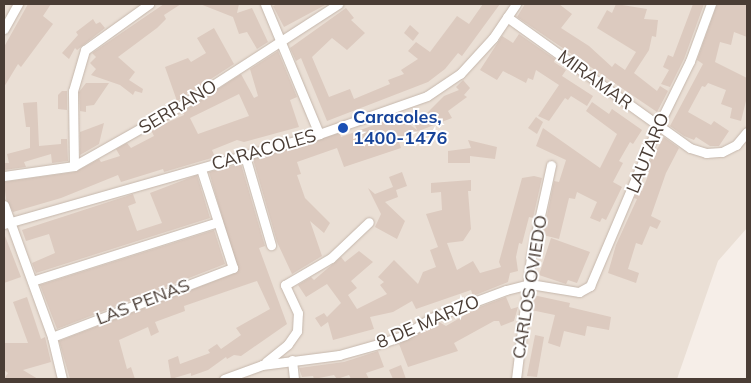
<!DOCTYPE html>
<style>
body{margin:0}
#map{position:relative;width:751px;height:383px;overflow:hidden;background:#f6eee8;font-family:Mulish,sans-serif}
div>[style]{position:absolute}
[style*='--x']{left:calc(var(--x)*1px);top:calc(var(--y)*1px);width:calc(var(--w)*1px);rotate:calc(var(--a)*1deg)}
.residential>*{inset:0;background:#eadfd5}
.building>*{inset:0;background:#dccabf}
.roads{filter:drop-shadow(0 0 1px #c5b7ac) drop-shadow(0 0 1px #c5b7ac)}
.minor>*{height:9px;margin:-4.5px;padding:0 4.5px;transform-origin:4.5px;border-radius:4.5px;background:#fff}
.dots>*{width:14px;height:14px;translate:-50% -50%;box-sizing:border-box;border:2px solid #fff;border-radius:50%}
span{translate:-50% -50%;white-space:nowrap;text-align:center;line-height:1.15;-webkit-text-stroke:4px #fff;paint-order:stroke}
.street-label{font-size:18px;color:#4a3d35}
.transit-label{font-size:18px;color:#164399;font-weight:700}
.left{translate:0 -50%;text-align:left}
.frame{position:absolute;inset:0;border:5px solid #4a3d35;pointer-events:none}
</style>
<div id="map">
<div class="residential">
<div style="clip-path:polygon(4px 4px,747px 4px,747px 228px,718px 261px,677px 379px,4px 379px)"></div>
</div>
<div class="building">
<div style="clip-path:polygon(28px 4px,51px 4px,43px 16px,53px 24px,21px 67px,18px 64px,4px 87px,4px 47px)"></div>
<div style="clip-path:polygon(164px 4px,181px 4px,164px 15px,166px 19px,157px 28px,118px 57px,135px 72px,129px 80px,143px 89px,142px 93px,135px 91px,133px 95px,120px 85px,91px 75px,96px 69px,90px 63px,96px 57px,92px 53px)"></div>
<div style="clip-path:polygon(200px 4px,239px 4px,237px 13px,252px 8px,268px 42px,257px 49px,247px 32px,239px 34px,233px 17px)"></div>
<div style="clip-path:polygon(278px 4px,327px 4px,284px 27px,273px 6px)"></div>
<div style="clip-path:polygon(483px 4px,500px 4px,462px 56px,458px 53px,445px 69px,428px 82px,327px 121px,301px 58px,296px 61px,290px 48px,346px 8px,354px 18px,351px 20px,365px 33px,347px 50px,332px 38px,312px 57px,329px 97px,350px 89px,354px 99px,390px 84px,388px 80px,404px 74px,401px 70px,418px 59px,408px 51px,416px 42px,430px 52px,457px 16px,469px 24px)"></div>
<div style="clip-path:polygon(525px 4px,559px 4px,572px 14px,561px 28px,589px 46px,612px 67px,615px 63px,625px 70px,636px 52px,597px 28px,607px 10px,612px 13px,616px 4px,647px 9px,644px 19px,658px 20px,656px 37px,652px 36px,649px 50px,634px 73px,657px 91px,660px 86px,668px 91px,657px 112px,517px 17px)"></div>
<div style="clip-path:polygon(693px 4px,704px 4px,684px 59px,670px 87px,661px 84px,669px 70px,663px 67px,668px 55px,673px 57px)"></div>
<div style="clip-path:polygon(717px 4px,747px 5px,747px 37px,734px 32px,731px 45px,720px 42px,715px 62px,747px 78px,747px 97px,741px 121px,730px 118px,732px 108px,721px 104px,726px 90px,708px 83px,705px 87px,702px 86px,688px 112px,711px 125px,714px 121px,729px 131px,719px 146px,710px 146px,696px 137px,694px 140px,684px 136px,670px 126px,703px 64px,697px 60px)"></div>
<div style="clip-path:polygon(93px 19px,96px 24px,100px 22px,105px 28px,77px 50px,75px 48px,69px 59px,62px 53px,78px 35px,76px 32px)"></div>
<div style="clip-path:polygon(410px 25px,419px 33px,413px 41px,404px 33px)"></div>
<div style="clip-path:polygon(214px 28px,234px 64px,177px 101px,165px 67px,188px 58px,191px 62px,206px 53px,197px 38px)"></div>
<div style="clip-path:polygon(519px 34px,555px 59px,554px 62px,566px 70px,562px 76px,593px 96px,587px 106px,571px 96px,568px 100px,565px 98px,549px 121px,538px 116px,559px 85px,536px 70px,533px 80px,528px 78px,526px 83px,503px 71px,497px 80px,480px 70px,502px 36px,513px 43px)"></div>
<div style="clip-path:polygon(evenodd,278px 51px,297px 97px,290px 100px,299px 127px,244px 142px,237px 140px,212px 150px,215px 157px,164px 172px,163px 169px,121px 182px,118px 175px,61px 198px,13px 212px,6px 199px,4px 182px,75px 172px,99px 159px,101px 162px,120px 156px,116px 149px,127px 143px,131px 148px,154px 136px,151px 130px,184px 115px,183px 112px,241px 74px,254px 98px,258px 96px,250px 69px,278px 51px,239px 94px,249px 116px,198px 134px,190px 118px,239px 94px)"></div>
<div style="clip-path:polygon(463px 80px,470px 88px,464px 95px,467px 97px,448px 111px,452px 118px,398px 139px,401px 148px,344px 167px,337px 148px,297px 162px,301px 174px,297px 175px,305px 198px,330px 223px,324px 233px,310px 221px,322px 256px,292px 274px,277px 242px,253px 159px,340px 133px,341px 137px,399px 116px,417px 130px,415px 125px,444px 96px,459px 90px,456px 87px)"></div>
<div style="clip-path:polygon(86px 83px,109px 83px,94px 105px,86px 106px,86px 112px,80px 111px,79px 92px)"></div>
<div style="clip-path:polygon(62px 91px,67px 91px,67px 110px,58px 109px,58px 95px)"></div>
<div style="clip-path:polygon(37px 102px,39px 146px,61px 144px,61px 139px,67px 139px,68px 161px,52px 163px,51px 154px,24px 162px,26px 167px,4px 170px,4px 163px,9px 163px,7px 154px,30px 148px,30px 127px,26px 127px,23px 103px)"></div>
<div style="clip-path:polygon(592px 102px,609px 114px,612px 109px,642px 130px,633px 144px,630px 142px,619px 161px,623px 163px,613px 182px,622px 187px,606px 220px,602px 218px,600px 222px,590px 218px,597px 202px,577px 192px,575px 199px,569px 198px,559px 239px,543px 235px,554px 181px,559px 182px,566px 160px,536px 146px,543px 128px,600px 168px,617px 134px,586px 111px)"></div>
<div style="clip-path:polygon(536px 117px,543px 122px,537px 134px,528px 128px)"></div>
<div style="clip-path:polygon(104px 123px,99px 144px,80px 155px,80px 132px)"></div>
<div style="clip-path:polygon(664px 137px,679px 148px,666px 173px,651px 216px,661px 221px,657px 229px,650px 226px,642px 245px,636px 243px,628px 269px,639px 273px,636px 283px,608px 273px,616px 245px,637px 199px,634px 198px,638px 189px,642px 191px,649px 173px,646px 171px,649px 163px)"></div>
<div style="clip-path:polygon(468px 140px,497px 147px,495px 159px,470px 156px,470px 163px,448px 163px,448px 151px,471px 148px)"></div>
<div style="clip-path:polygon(241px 164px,265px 246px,259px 248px,287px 324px,241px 356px,234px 355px,227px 359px,226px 357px,208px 370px,191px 376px,191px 373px,171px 379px,168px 360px,178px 356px,180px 364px,210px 353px,208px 350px,217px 344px,221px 349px,241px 335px,236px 328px,270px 309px,257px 281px,184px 306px,185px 311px,155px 322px,159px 332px,151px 336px,148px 327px,119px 340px,127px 369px,131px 367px,135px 379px,70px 379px,59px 341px,238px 272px,209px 172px)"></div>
<div style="clip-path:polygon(402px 172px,407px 186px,396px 190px,398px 197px,385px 202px,405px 221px,397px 239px,375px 227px,381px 214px,368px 188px,375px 194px,393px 187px,389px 177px)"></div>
<div style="clip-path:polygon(197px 175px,210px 218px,36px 273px,32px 263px,55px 253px,49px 234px,26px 241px,22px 230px,133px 194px,136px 203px,128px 206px,137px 231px,162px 223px,150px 193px)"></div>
<div style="clip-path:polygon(534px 176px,542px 178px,533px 218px,529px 217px,522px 244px,519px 243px,516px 257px,518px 271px,510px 273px,508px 282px,473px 296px,471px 290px,416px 309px,412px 301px,393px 312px,370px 317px,374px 329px,333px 340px,328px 322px,321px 327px,315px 318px,324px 313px,327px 317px,341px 303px,327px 284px,306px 297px,298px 285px,311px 277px,314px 280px,341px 257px,345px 262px,359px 251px,373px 262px,351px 281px,357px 288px,348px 295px,357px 309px,387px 294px,380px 285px,384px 282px,378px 277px,394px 260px,418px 284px,423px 272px,436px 267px,430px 250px,438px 247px,426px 214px,442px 210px,441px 192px,431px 193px,431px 183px,471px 180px,471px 191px,468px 191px,471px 229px,463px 241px,447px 243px,457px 270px,473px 261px,480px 273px,501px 267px,499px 262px,522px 178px)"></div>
<div style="clip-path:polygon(214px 230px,225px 264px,57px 329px,40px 285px)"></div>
<div style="clip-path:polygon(5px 236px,21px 277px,4px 283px,4px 237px)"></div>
<div style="clip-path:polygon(551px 238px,590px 252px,577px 283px,568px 280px,566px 284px,539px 275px)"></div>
<div style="clip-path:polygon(533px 295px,570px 303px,569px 307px,611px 317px,609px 330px,587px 326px,585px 336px,564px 331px,560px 347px,548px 343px,555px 315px,531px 310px)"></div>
<div style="clip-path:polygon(27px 297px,41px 339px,45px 337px,51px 362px,23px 370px,38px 379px,4px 379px,8px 373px,4px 370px,4px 343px,28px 343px,13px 302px)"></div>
<div style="clip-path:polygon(506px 297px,511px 309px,518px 307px,514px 321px,501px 326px,499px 321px,494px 321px,454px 343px,458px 351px,408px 367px,399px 344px,439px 322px,446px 326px,477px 308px)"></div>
<div style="clip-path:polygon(535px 335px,544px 337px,537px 377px,527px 376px)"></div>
<div style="clip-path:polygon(378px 351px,384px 367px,366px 373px,369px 379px,351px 379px,349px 375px,337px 379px,334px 375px,314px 379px,313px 376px,302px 377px,299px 368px,344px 362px)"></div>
<div style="clip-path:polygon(401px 365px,406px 379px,393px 379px,389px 370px)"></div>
</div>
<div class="roads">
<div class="minor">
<div style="--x:265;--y:4;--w:141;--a:67.4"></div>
<div style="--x:507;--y:17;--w:225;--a:35.6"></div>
<div style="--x:690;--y:148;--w:17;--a:17"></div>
<div style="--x:706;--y:153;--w:16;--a:-4"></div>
<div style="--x:722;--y:152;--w:16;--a:-27"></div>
<div style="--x:736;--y:145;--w:17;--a:-50"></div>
<div style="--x:4;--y:29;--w:29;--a:-61"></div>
<div style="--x:245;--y:156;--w:93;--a:73.7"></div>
<div style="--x:74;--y:166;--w:75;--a:-90.8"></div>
<div style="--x:73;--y:91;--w:43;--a:-73.7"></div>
<div style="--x:85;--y:50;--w:79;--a:-35.7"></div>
<div style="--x:4;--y:176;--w:71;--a:-8.1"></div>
<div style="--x:74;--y:166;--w:124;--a:-29.5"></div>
<div style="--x:182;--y:105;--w:186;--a:-32.9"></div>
<div style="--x:4;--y:205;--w:140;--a:70"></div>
<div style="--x:52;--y:337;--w:43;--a:76.6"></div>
<div style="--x:4;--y:224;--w:328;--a:-15.9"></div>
<div style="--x:319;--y:134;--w:114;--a:-19.4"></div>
<div style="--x:427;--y:96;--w:40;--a:-34"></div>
<div style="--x:460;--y:74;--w:49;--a:-47.5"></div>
<div style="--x:493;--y:38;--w:41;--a:-55.9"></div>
<div style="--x:32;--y:281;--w:195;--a:-17.6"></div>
<div style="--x:52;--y:337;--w:194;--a:-20.9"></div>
<div style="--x:233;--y:268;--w:104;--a:-107.9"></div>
<div style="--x:292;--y:360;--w:19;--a:84"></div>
<div style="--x:266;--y:362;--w:28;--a:-39"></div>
<div style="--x:288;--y:344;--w:16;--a:-55"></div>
<div style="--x:297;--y:331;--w:18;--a:-87"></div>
<div style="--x:298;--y:313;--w:31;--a:-115"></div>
<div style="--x:285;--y:285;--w:53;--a:-30.4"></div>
<div style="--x:331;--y:258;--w:52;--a:-43.5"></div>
<div style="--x:224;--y:379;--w:40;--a:-20.2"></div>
<div style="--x:262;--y:365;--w:78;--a:-7.4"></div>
<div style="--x:339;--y:355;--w:45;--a:-15.6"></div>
<div style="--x:382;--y:343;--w:24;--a:-19"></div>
<div style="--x:405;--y:335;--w:31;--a:-33"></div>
<div style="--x:431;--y:318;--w:80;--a:-20.5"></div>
<div style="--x:506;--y:290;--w:25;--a:-14"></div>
<div style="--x:530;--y:284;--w:50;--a:9.3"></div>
<div style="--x:579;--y:292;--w:13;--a:-29"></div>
<div style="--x:590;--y:286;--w:174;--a:-67"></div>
<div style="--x:658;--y:126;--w:72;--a:-63.8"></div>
<div style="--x:690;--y:61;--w:61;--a:-69.8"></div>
<div style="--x:516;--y:379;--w:123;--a:-83"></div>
<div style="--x:531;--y:257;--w:94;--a:-77.7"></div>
</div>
</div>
<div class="dots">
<div style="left:343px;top:128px;background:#1a4fb4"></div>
</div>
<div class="street-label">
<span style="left:595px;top:80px;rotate:36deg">MIRAMAR</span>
<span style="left:178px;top:107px;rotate:-31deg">SERRANO</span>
<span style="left:264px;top:150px;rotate:-16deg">CARACOLES</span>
<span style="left:648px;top:153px;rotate:-68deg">LAUTARO</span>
<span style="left:530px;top:287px;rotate:-81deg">CARLOS OVIEDO</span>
<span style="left:143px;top:302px;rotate:-21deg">LAS PENAS</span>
<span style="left:428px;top:322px;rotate:-23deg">8 DE MARZO</span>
</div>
<div class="transit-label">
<span class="left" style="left:353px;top:128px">Caracoles,<br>1400-1476</span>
</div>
<div class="frame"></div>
</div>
